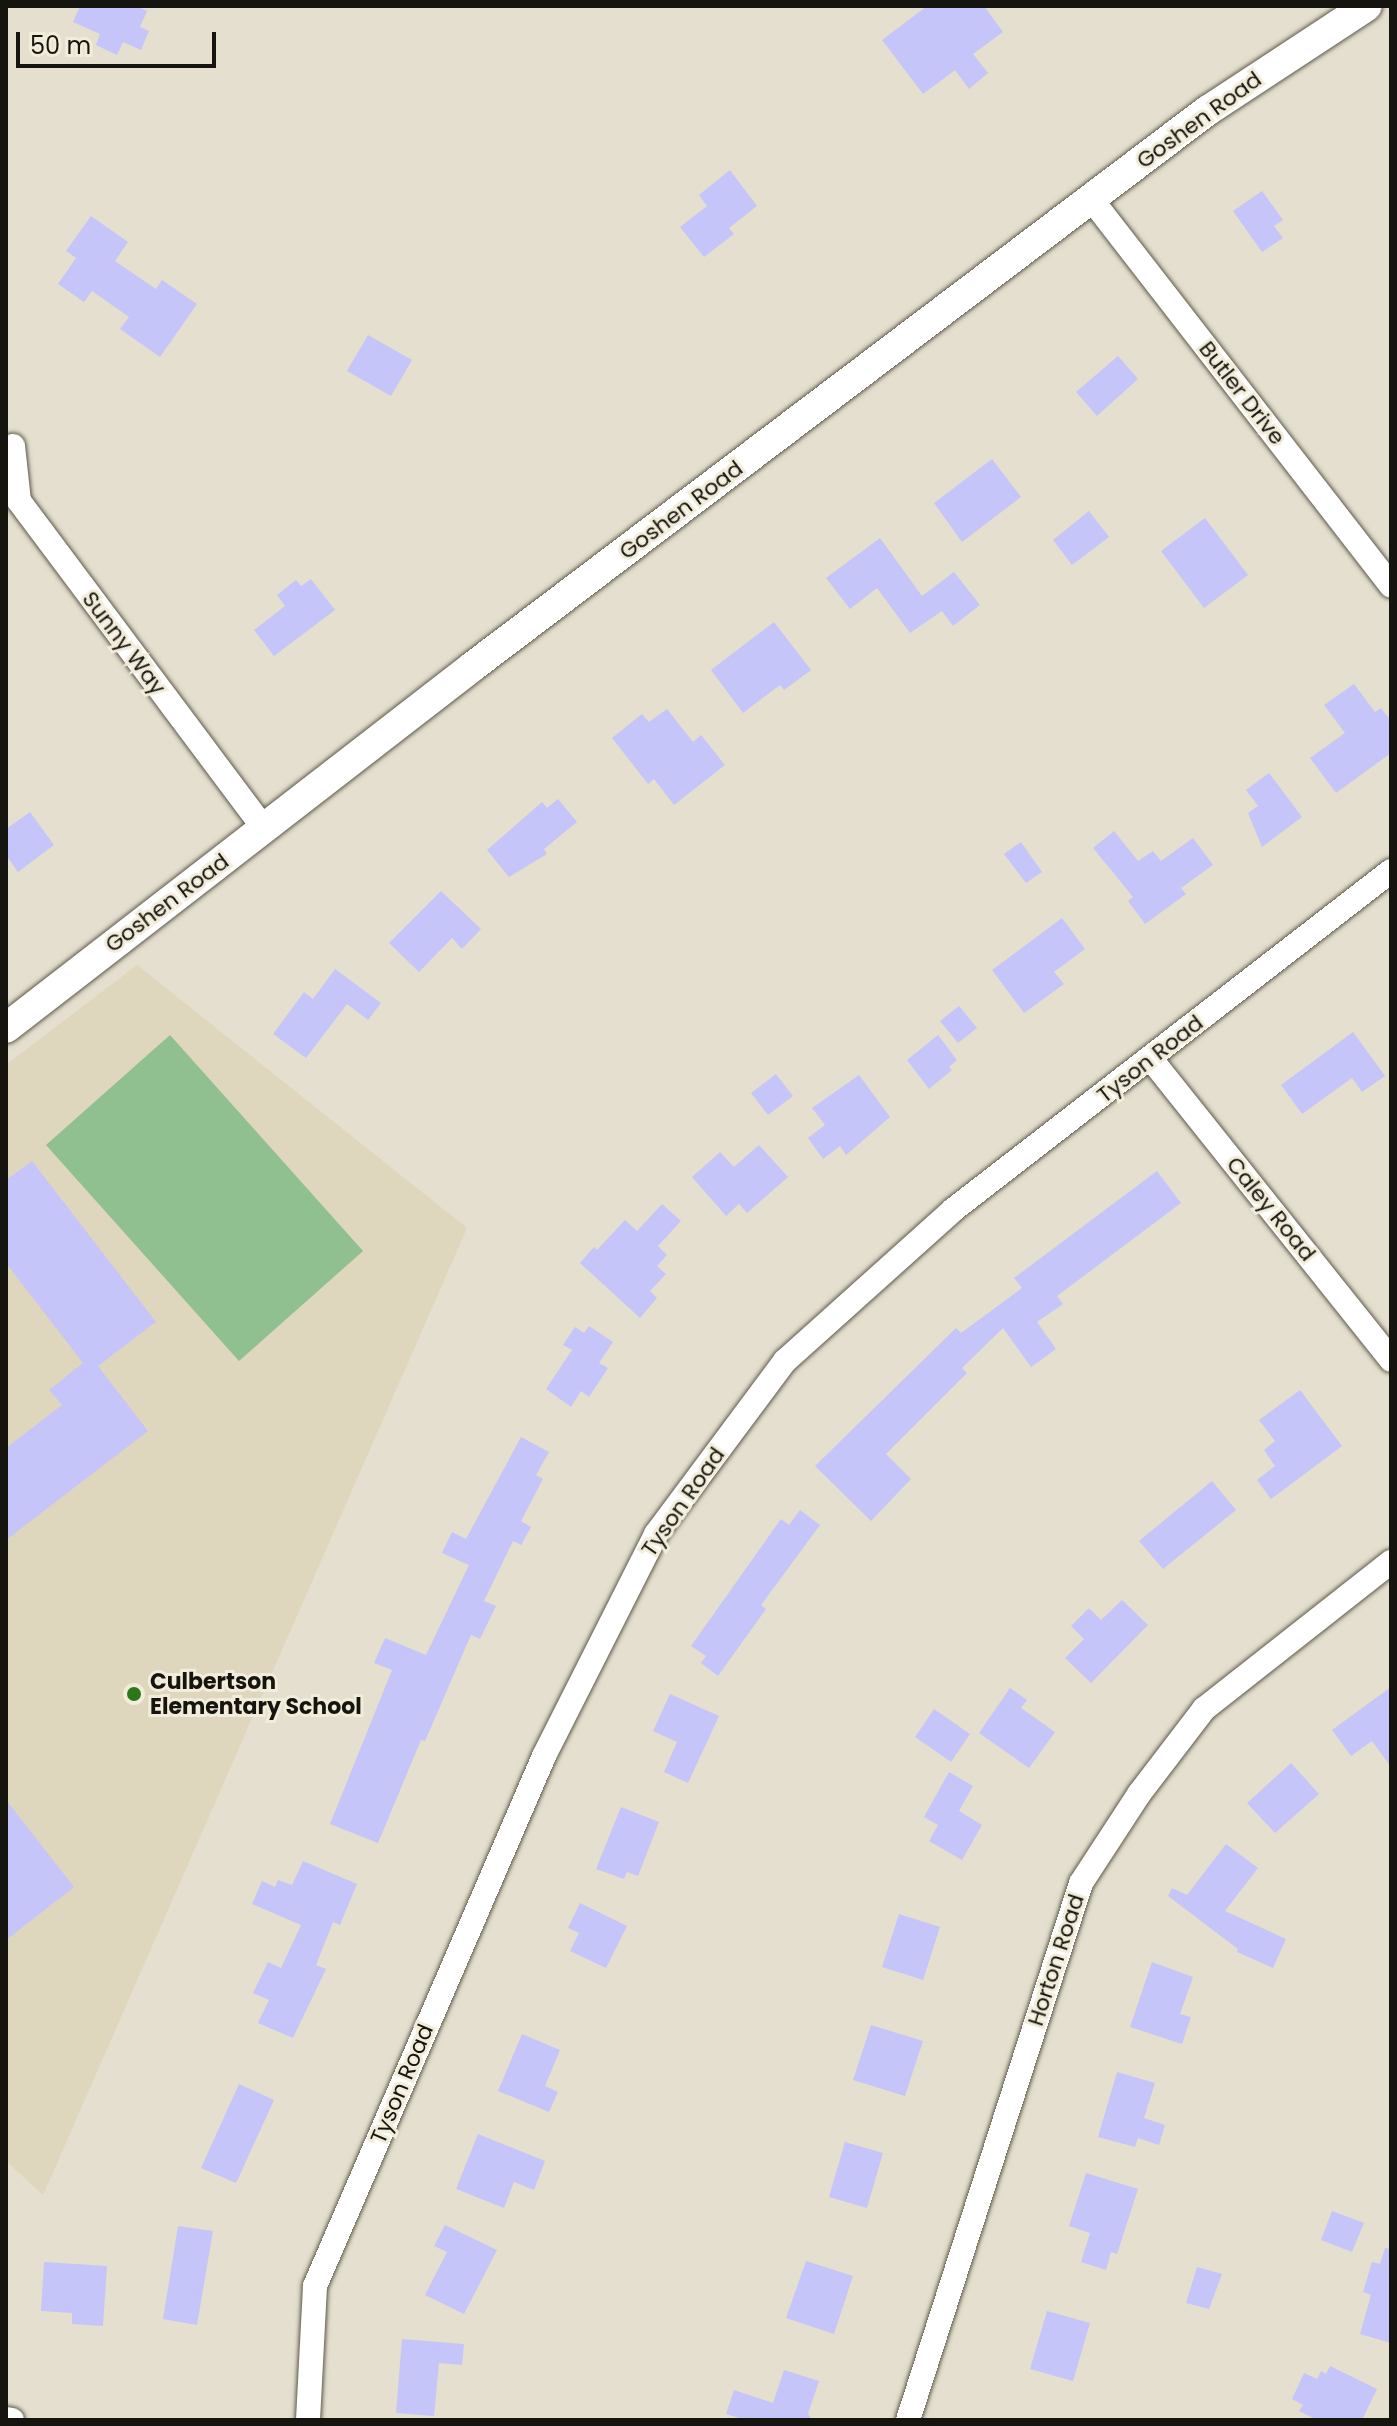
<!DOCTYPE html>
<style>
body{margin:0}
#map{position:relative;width:1397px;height:2426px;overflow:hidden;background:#e4dfce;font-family:Poppins,sans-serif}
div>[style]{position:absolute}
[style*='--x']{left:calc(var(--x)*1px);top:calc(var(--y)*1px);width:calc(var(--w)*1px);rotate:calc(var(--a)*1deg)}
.built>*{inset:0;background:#ded6bd}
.green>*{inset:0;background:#90bf90}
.building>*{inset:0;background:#c6c5f9}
.roads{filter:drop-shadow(0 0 2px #5e594b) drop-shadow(0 0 2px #5e594b)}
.minor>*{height:24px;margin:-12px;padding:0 12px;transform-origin:12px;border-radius:12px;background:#fff}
.tertiary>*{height:30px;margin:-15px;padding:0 15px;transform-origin:15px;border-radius:15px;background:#fff}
.dots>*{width:22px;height:22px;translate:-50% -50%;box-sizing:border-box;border:4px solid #f2ecdb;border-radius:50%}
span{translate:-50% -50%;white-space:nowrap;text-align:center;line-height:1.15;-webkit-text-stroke:6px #f2ecdb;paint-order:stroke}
.street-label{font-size:22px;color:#16140e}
.poi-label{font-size:22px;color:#16140e;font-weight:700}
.left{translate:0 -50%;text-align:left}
.frame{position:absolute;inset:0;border:8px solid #16140e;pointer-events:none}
.scale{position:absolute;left:16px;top:32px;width:200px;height:36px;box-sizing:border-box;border:4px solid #16140e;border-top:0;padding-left:10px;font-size:24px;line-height:28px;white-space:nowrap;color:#16140e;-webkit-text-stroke:6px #f2ecdb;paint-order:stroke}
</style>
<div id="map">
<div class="built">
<div style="clip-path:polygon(137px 965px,467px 1228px,43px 2195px,6px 2161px,6px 1065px)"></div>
</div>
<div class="green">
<div style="clip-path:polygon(170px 1035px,363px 1251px,239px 1361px,46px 1145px)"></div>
</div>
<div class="building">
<div style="clip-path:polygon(80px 6px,136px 6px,147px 11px,140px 27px,149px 31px,141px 50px,123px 42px,117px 55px,96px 45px,100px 34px,73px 22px)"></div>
<div style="clip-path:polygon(927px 6px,984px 6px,1003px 32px,973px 54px,988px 73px,969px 89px,955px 70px,923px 94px,882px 40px)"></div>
<div style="clip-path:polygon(730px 170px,757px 206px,729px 228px,734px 234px,704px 257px,680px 227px,707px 206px,699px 195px)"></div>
<div style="clip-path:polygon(1262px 191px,1283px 220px,1274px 226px,1283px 238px,1262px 252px,1233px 211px)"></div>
<div style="clip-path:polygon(91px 216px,128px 242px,115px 261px,156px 289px,162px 280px,197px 304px,160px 357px,120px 329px,129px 317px,92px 291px,84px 302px,58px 284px,76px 258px,66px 251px)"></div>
<div style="clip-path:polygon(368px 335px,412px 360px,391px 396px,347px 371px)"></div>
<div style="clip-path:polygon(1118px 356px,1138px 379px,1097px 416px,1076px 392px)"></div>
<div style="clip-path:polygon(992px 459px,1021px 497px,962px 542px,934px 503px)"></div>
<div style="clip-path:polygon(1089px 511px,1109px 537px,1072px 565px,1053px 540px)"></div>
<div style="clip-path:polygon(1205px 518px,1248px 575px,1204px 608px,1161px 551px)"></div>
<div style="clip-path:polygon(880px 538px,922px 596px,954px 572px,980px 605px,953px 626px,942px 611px,910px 633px,877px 588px,850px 609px,826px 578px)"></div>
<div style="clip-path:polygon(311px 579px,335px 610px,274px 656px,254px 630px,285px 606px,277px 595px,296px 580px,301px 586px)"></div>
<div style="clip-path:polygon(774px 622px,811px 670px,784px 690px,780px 685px,743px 713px,711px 670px)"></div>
<div style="clip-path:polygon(1354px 684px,1375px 712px,1381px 708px,1391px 721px,1391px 753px,1336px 793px,1310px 758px,1345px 733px,1324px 705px)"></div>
<div style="clip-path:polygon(667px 709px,693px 742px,701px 735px,725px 765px,674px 805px,654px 779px,648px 784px,612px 738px,642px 714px,649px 722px)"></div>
<div style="clip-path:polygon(1269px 773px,1302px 817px,1262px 847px,1248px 813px,1258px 806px,1246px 790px)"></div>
<div style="clip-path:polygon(558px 799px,577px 822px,544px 849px,547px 854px,509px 877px,487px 850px,542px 802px,547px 808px)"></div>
<div style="clip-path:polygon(30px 812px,54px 845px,18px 872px,6px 855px,6px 829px)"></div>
<div style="clip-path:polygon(1114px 831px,1138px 861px,1153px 851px,1161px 861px,1193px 838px,1213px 865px,1181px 888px,1186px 894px,1145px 924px,1128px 901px,1133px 897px,1093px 848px)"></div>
<div style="clip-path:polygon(1021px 842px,1042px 872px,1026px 883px,1004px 854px)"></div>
<div style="clip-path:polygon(441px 891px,481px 929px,462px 949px,452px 938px,419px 972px,389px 943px)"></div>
<div style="clip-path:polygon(1062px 918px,1085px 949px,1054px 972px,1064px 984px,1024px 1013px,992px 970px)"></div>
<div style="clip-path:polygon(335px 969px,381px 1003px,368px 1020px,347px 1004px,306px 1058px,273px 1034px,304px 992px,313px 999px)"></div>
<div style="clip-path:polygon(959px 1006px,977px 1028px,958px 1043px,940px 1021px)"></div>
<div style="clip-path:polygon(1353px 1032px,1385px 1076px,1362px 1092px,1352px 1078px,1302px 1114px,1281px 1085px)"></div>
<div style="clip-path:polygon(938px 1035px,957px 1060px,949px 1067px,952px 1070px,929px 1089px,907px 1060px)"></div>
<div style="clip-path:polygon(776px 1074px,793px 1096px,768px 1115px,751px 1093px)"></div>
<div style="clip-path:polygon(859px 1075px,890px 1117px,846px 1155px,840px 1146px,823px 1159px,808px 1138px,825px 1125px,812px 1108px)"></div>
<div style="clip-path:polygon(759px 1145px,788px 1177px,747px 1213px,739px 1204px,726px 1216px,692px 1177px,720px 1152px,734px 1167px)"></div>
<div style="clip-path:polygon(32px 1161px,156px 1322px,98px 1366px,148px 1431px,6px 1540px,6px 1448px,62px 1405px,49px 1390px,83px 1363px,6px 1263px,6px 1180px)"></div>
<div style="clip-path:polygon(1157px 1171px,1181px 1203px,1057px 1296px,1063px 1304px,1037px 1322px,1056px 1349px,1031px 1367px,1003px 1328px,962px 1368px,967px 1373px,886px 1454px,911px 1479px,871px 1521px,815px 1466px,956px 1328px,961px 1333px,1022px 1288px,1014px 1278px)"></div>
<div style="clip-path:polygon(662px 1204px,681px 1221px,658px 1246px,667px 1255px,657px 1266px,666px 1274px,650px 1291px,657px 1298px,640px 1318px,580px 1263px,594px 1247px,597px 1250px,625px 1220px,637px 1231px)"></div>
<div style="clip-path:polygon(589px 1326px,613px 1342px,599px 1363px,608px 1368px,589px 1397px,581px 1391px,571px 1407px,546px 1389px,572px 1350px,563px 1345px,575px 1327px,584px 1333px)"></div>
<div style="clip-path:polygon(1300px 1390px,1342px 1446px,1271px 1499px,1257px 1480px,1275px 1466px,1264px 1450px,1275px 1441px,1259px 1420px)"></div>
<div style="clip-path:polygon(521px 1437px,549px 1452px,536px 1475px,543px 1479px,521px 1521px,531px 1527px,521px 1545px,513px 1541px,484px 1601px,496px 1606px,480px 1639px,471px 1635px,425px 1741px,421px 1740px,378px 1843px,330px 1824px,392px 1670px,374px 1663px,385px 1638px,426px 1655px,469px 1565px,442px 1553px,452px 1532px,466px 1539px)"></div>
<div style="clip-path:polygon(1212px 1481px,1236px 1510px,1163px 1569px,1139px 1541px)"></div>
<div style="clip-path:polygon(800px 1510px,820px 1525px,761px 1605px,766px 1609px,718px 1676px,701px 1663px,706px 1656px,691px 1646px,781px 1519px,789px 1525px)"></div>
<div style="clip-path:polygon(1122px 1600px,1148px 1625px,1091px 1683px,1065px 1658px,1084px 1639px,1071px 1626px,1089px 1608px,1101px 1620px)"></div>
<div style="clip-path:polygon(1391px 1687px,1391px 1767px,1372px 1741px,1351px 1756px,1332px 1730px)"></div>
<div style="clip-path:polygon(1010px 1688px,1027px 1700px,1021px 1708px,1055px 1732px,1029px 1768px,979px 1733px)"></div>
<div style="clip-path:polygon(670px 1694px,719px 1716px,688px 1783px,664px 1772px,677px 1742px,653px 1731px)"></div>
<div style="clip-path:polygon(934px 1709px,970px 1734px,951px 1762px,915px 1737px)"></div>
<div style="clip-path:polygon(1291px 1763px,1319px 1794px,1275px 1833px,1247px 1803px)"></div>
<div style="clip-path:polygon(949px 1772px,973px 1786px,959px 1811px,982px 1825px,962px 1860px,929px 1841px,938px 1825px,924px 1817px)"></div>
<div style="clip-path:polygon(6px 1800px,74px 1887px,6px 1940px)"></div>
<div style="clip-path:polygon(621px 1807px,659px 1822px,638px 1876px,627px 1872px,624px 1879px,596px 1869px)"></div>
<div style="clip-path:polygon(1226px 1844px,1258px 1868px,1225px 1911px,1286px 1939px,1273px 1968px,1237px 1952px,1238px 1949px,1168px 1896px,1172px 1888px,1187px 1895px)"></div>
<div style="clip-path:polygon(303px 1861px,357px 1884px,340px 1925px,333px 1922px,316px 1965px,326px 1969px,293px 2038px,258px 2023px,269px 2000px,253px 1993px,268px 1962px,281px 1968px,301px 1925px,252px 1904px,262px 1881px,275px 1887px,278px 1880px,292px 1885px)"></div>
<div style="clip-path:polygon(580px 1903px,627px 1926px,606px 1968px,570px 1951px,579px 1933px,568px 1928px)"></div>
<div style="clip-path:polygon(899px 1914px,940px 1927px,923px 1980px,882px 1967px)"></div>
<div style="clip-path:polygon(1152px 1962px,1193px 1977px,1180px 2014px,1191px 2017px,1182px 2044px,1130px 2027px)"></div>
<div style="clip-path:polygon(871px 2025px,923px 2041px,905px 2096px,853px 2080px)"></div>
<div style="clip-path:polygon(522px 2034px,560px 2050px,545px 2086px,558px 2092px,549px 2112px,498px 2091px)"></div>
<div style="clip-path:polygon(1117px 2072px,1155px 2083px,1144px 2118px,1165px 2125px,1159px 2145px,1138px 2138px,1135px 2147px,1098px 2137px)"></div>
<div style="clip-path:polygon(239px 2084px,274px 2100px,236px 2183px,201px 2168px)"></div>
<div style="clip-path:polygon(478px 2134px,545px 2161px,534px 2190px,514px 2182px,504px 2208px,456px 2189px)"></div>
<div style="clip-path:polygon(845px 2142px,883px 2153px,867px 2208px,829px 2197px)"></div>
<div style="clip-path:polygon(1086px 2173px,1138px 2189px,1117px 2254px,1111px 2252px,1106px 2270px,1081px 2262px,1090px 2233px,1069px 2226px)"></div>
<div style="clip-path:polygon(1332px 2211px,1364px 2223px,1352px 2252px,1321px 2240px)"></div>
<div style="clip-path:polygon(445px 2225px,497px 2250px,464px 2314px,425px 2295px,447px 2252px,434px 2246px)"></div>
<div style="clip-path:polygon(178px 2226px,213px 2231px,197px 2325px,163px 2319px)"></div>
<div style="clip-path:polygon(1385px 2248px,1391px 2249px,1391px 2343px,1360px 2334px,1371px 2295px,1363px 2292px,1372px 2262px,1380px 2264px)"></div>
<div style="clip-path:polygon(806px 2261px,853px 2276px,834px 2334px,786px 2318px)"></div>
<div style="clip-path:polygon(44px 2262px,107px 2266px,103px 2326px,72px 2324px,72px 2313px,41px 2311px)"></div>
<div style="clip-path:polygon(1197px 2267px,1222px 2274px,1209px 2309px,1186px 2303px)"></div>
<div style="clip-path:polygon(1047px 2311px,1090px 2323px,1073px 2381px,1030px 2369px)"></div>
<div style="clip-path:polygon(402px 2339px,464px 2344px,462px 2365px,439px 2363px,434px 2416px,396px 2413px)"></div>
<div style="clip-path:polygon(1330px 2366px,1377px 2389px,1362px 2420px,1317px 2420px,1299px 2411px,1303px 2405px,1292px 2399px,1304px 2373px,1317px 2379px,1321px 2371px,1326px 2374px)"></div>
<div style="clip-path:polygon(784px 2370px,819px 2381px,808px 2414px,812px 2420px,746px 2420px,726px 2414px,734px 2390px,773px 2403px)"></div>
</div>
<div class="roads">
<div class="minor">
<div style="--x:1092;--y:200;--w:488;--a:52.2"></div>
<div style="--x:13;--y:446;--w:55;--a:83.8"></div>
<div style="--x:19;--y:501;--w:407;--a:53.2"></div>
<div style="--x:1151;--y:1059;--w:385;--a:51.4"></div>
<div style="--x:6;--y:2419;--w:6;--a:9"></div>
<div style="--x:308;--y:2420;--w:134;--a:-87"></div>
<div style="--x:315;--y:2286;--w:577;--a:-66.63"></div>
<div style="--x:544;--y:1756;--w:249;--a:-63.2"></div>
<div style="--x:656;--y:1534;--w:216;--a:-53.3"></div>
<div style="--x:785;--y:1361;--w:226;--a:-41.9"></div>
<div style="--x:953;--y:1210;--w:554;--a:-37.74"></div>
<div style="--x:908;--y:2420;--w:564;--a:-72.14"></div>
<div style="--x:1081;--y:1883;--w:106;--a:-56.9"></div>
<div style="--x:1139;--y:1794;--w:107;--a:-52.6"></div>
<div style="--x:1204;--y:1709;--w:238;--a:-38.2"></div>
</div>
<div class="tertiary">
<div style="--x:6;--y:1028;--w:589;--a:-37.76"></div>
<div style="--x:472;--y:667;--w:922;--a:-37.11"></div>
<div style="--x:1207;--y:111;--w:191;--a:-33.3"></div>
</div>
</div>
<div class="dots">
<div style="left:134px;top:1694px;background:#2d761b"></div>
</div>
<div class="street-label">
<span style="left:1199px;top:120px;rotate:-36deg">Goshen Road</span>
<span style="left:1242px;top:393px;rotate:52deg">Butler Drive</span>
<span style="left:681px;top:510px;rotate:-37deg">Goshen Road</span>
<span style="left:124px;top:643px;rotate:53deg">Sunny Way</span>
<span style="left:167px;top:903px;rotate:-37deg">Goshen Road</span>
<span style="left:1150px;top:1059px;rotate:-38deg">Tyson Road</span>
<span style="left:1271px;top:1209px;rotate:51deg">Caley Road</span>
<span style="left:683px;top:1502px;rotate:-55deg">Tyson Road</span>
<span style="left:1056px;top:1960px;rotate:-72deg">Horton Road</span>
<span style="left:402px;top:2084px;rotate:-67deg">Tyson Road</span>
</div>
<div class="poi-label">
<span class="left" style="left:150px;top:1694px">Culbertson<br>Elementary School</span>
</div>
<div class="frame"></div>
<div class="scale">50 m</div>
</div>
